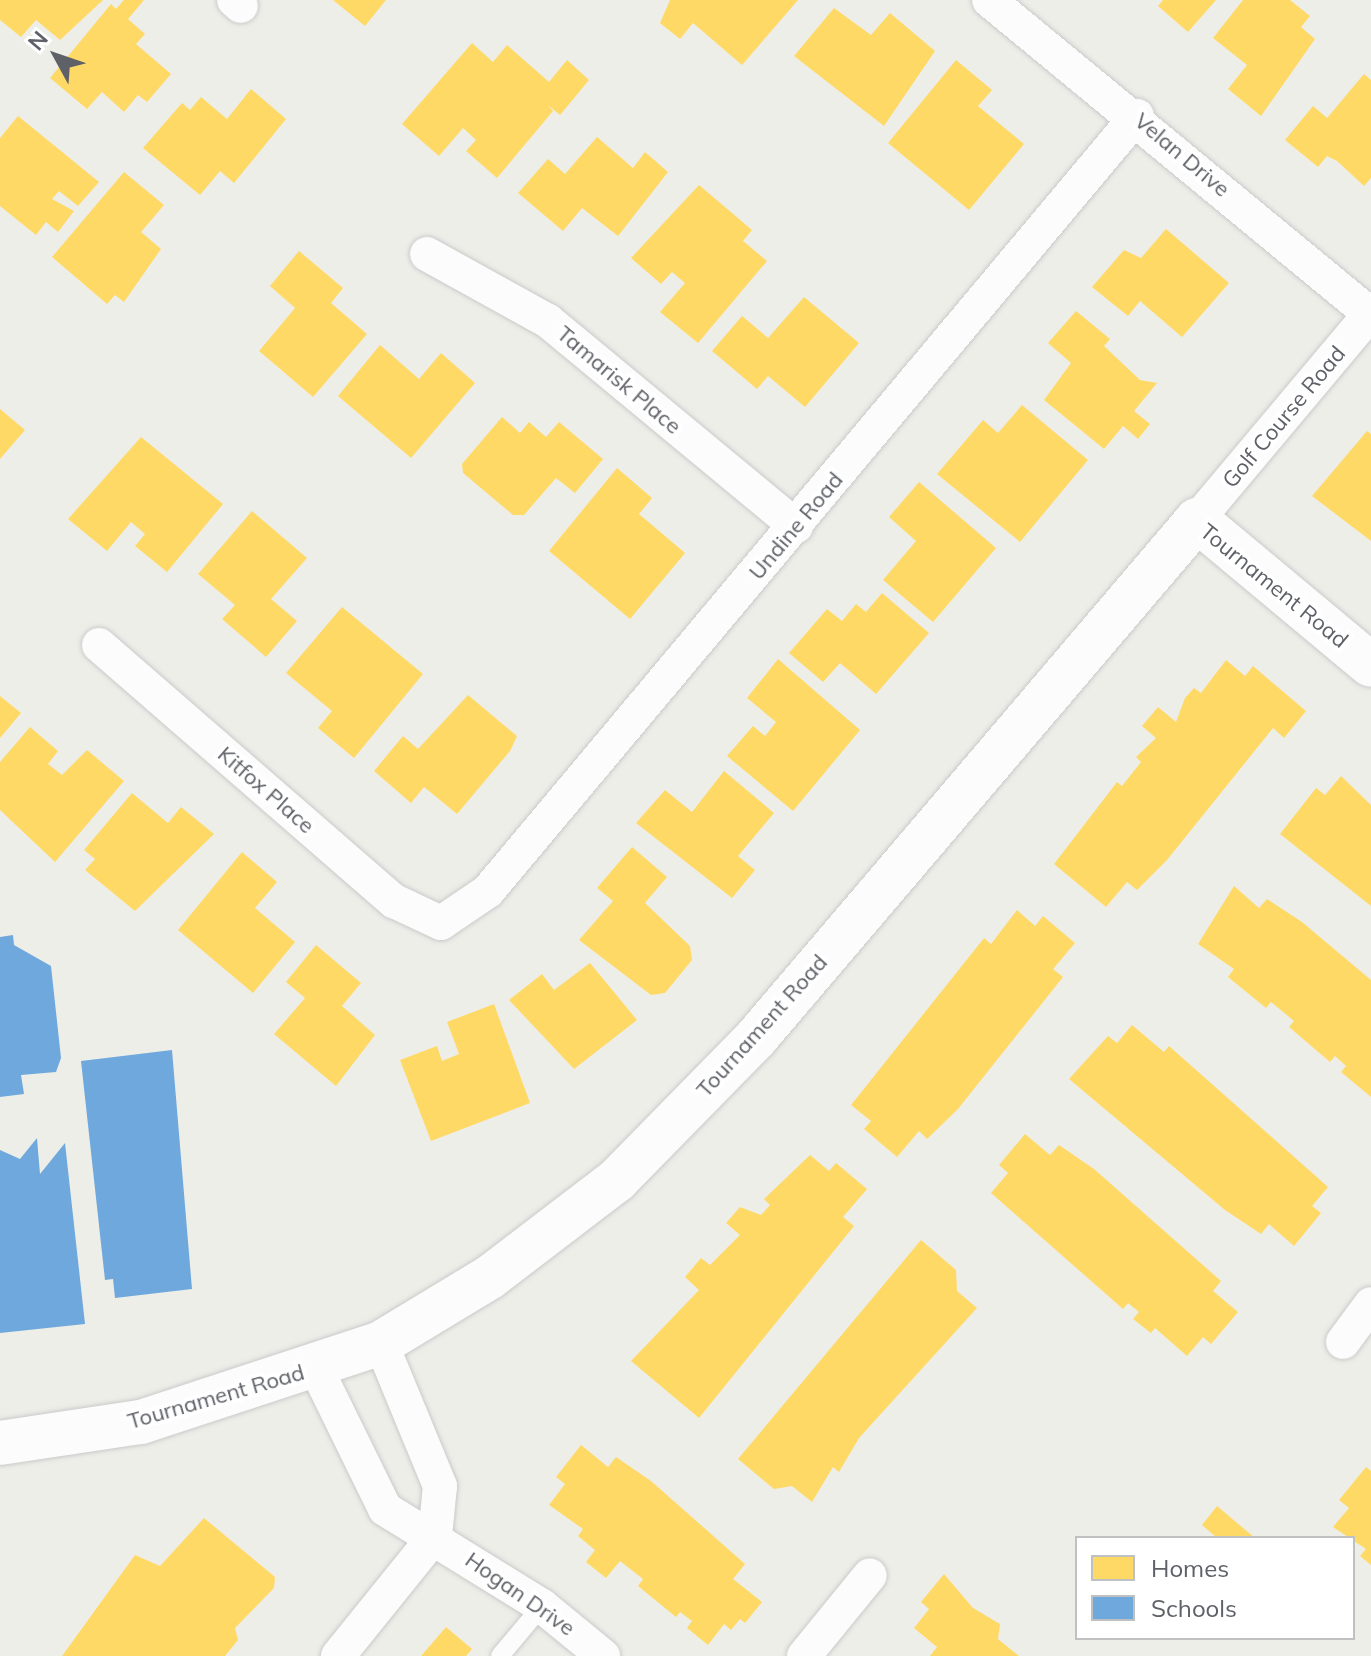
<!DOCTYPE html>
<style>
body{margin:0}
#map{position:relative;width:1371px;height:1656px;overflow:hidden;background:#eeeee9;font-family:Mulish,sans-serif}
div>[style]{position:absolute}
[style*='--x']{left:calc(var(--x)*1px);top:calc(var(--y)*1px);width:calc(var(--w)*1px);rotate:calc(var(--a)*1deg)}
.homes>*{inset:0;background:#ffd966}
.schools>*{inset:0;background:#6fa8dc}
.roads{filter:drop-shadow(0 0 2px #cacaca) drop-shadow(0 0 2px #cacaca)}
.lane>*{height:18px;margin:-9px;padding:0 9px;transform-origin:9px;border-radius:9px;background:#fcfcfc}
.street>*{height:34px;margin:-17px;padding:0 17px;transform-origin:17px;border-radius:17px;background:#fcfcfc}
.secondary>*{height:44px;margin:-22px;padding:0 22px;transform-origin:22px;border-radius:22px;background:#fcfcfc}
span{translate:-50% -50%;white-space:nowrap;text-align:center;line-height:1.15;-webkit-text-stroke:8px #fff;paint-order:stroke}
.street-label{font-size:22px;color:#5e6167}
.legend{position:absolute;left:1075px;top:1536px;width:280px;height:104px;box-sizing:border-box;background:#fff;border:2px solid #bfc0c2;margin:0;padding:10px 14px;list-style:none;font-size:24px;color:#5e6167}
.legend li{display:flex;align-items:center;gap:16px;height:40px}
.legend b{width:40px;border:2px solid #bfc0c2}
.north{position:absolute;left:16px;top:16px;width:80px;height:80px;-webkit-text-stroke:6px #fff;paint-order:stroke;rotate:310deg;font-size:22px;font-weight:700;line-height:32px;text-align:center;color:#5e6167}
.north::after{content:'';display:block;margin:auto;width:28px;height:36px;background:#5e6167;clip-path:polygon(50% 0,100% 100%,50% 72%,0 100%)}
</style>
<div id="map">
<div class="homes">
<div style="clip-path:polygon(0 0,103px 0,60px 40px,36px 20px,21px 37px,0 20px)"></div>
<div style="clip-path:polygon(124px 0,144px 0,128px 19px,145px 34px,136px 44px,171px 74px,147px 102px,138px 95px,124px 112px,102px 92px,87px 109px,50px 78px,111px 4px,116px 9px)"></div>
<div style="clip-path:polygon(333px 0,386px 0,365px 26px)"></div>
<div style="clip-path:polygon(670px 0,798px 0,742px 65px,693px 23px,680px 39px,660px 23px)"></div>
<div style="clip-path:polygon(1163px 0,1216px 0,1188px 32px,1158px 6px)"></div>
<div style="clip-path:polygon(1243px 0,1290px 0,1310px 16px,1301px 27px,1315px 39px,1261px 116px,1228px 89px,1247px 65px,1213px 38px)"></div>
<div style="clip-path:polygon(834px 8px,871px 35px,890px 13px,935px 51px,884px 126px,794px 56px)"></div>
<div style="clip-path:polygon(472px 43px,493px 62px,507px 45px,549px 82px,567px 60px,589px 80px,560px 115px,548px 105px,553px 111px,497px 178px,466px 151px,476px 140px,463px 128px,439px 156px,402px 124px)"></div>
<div style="clip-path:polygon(956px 60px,992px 90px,978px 106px,1024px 144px,969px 210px,888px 143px)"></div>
<div style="clip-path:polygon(1364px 74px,1371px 80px,1371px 178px,1364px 186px,1337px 161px,1327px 156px,1318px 167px,1285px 140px,1313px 106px,1327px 118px)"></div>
<div style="clip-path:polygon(251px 89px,286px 119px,234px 183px,220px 171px,200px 195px,143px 148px,182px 103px,190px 110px,201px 97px,227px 119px)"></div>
<div style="clip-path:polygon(18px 116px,99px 182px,78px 206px,59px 191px,52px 199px,74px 211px,58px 232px,46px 222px,36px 235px,0 206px,0 138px)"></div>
<div style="clip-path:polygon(597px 137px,633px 168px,645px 152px,668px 172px,618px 236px,582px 208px,563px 231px,518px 193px,548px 159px,565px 174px)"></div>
<div style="clip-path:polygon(124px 172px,164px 205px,141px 232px,161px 249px,124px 302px,115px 295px,107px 304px,52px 257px)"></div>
<div style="clip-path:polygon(699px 185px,752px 230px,743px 241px,767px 261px,698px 343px,660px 312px,685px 283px,672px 272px,661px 284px,631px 258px)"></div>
<div style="clip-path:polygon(1166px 229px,1229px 283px,1182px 337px,1140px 301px,1128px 316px,1092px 287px,1124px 250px,1141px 258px)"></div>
<div style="clip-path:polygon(299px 251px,343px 288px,331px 303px,367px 334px,313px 397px,259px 351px,295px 308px,270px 286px)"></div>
<div style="clip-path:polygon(804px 297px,859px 343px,805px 407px,768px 376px,757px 389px,712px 351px,742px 316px,768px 338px)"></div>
<div style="clip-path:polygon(1076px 311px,1110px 339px,1104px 346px,1140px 380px,1157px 383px,1134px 411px,1150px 424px,1138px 439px,1123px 426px,1104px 449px,1044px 400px,1071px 363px,1048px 343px)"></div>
<div style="clip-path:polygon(380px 345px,419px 379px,441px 353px,475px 383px,411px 458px,338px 396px)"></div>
<div style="clip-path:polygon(1022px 405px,1088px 460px,1020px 542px,937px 474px,983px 420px,998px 433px)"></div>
<div style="clip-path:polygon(0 409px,25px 430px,0 459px)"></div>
<div style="clip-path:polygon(502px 417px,520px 433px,529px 422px,546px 437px,559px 422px,603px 459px,575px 493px,556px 478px,524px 515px,513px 515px,463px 473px,462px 464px)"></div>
<div style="clip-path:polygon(1367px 431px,1371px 434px,1371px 541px,1312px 496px)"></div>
<div style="clip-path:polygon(141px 437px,223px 504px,167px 572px,135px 546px,145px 534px,131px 522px,107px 551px,68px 519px)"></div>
<div style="clip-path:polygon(617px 468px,652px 498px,639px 514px,685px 553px,630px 619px,549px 551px)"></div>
<div style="clip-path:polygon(919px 482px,996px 548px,933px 622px,883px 580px,916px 541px,889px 517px)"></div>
<div style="clip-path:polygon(252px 511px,307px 558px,271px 599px,297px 621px,266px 657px,222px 619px,235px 605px,198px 574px)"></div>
<div style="clip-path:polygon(882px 593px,929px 633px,876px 694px,840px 663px,823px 682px,789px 653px,827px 609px,842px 621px,856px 604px,866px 612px)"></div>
<div style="clip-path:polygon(342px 607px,423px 674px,354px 758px,318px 728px,332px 711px,286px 673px)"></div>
<div style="clip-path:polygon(778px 659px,860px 730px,793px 811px,727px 756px,753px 726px,765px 736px,776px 722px,747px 698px)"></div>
<div style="clip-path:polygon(1226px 660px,1245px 676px,1253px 666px,1306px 711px,1284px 738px,1273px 728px,1167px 860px,1137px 890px,1127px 882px,1106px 907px,1054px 864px,1117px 782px,1122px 786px,1141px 762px,1136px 757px,1156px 738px,1142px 726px,1158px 707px,1176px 722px,1185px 698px,1194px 688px,1201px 693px)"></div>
<div style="clip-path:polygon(468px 695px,517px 736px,510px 751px,457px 814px,424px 787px,411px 803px,374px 771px,403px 736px,418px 749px)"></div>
<div style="clip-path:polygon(0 696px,21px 713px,0 738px)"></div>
<div style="clip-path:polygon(30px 727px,58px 751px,48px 764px,62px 775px,87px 750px,124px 781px,55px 862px,0 810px,0 762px)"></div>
<div style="clip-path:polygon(724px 771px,774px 813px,738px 856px,755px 870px,732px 898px,636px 823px,665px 790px,692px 812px)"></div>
<div style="clip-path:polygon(1341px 776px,1371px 805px,1371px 906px,1280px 834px,1316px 788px,1325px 795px)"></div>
<div style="clip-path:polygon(132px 793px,168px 823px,181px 807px,214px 834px,135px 911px,85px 870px,95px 859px,84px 850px)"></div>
<div style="clip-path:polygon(632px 847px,667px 877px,645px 903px,690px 946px,692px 960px,665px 993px,651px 995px,579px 940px,613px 901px,597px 888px)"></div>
<div style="clip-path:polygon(242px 852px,277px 882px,255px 908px,295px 942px,253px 993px,178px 930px)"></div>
<div style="clip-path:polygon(1234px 886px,1259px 908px,1267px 899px,1302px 922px,1371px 980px,1371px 1097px,1341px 1072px,1346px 1066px,1335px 1056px,1330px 1062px,1289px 1027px,1294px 1021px,1271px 1002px,1266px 1008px,1228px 977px,1234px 969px,1198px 944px)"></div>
<div style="clip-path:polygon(1017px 910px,1035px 926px,1043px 916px,1075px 943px,1053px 969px,1063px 977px,958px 1109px,927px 1139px,919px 1131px,897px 1157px,864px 1129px,871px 1121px,851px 1105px,984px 938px,991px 944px)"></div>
<div style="clip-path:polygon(316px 945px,361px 983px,342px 1006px,375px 1035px,336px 1086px,274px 1034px,305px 998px,286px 982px)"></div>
<div style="clip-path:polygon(590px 963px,637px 1020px,574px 1069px,509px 1000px,542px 974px,554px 990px)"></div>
<div style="clip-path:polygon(494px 1004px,530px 1103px,431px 1141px,400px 1060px,437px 1046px,442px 1061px,459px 1054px,447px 1022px)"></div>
<div style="clip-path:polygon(1132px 1025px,1164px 1052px,1169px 1046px,1328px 1187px,1312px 1206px,1321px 1213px,1294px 1246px,1269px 1224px,1261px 1234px,1225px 1210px,1069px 1079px,1108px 1036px,1117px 1043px)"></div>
<div style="clip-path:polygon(1025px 1134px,1050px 1155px,1059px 1145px,1094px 1169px,1221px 1281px,1213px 1291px,1238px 1312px,1211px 1344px,1203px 1337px,1187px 1356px,1155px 1328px,1151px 1333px,1133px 1319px,1139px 1312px,1128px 1303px,1123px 1309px,991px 1193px,1008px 1173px,999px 1165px)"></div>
<div style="clip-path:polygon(810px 1155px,829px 1171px,836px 1163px,867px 1189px,843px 1217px,854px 1226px,699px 1418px,631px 1361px,699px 1290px,685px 1277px,701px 1258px,710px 1265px,740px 1235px,726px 1223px,740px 1207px,761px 1215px,770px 1205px,764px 1199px)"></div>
<div style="clip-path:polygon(921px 1240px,956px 1270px,957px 1291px,977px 1308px,859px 1438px,839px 1472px,833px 1467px,812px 1502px,792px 1486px,774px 1489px,738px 1459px)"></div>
<div style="clip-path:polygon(581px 1445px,608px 1467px,616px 1457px,651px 1481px,745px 1564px,733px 1579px,762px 1602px,745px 1623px,740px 1619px,731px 1630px,724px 1624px,708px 1645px,687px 1628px,692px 1621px,680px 1612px,676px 1617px,638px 1586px,643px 1579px,620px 1561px,606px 1578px,586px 1562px,595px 1550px,578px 1536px,583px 1529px,549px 1505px,565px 1484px,556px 1477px)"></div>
<div style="clip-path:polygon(1366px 1467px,1371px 1471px,1371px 1565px,1360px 1556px,1366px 1549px,1333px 1527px,1349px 1508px,1339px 1500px)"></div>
<div style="clip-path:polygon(1217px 1506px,1255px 1538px,1217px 1538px,1202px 1525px)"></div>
<div style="clip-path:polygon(204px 1518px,275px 1577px,274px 1588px,235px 1628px,238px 1640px,225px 1656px,62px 1656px,135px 1555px,160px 1566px)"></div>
<div style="clip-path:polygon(944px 1574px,973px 1608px,1000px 1624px,998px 1639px,1019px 1656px,930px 1656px,937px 1647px,914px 1628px,929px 1609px,921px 1602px)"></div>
<div style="clip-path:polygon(446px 1627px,472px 1649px,466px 1656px,421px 1656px)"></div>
</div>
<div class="schools">
<div style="clip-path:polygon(13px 935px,14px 945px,51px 966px,61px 1058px,56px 1072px,21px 1075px,24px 1094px,0 1097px,0 937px)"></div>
<div style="clip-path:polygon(172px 1050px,192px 1289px,115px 1298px,113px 1279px,105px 1280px,81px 1061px)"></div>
<div style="clip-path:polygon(37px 1138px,40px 1174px,65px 1143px,85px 1324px,0 1333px,0 1150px,20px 1159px)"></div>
</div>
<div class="roads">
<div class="lane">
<div style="--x:500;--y:1656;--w:65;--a:-50"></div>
</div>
<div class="street">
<div style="--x:234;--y:0;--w:9;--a:41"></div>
<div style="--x:989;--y:0;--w:495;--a:39.5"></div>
<div style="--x:427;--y:254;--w:138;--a:29"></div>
<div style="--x:548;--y:321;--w:322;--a:39.6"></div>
<div style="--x:1197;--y:520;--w:270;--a:-50"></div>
<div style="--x:99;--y:645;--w:391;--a:41"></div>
<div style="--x:394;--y:901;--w:52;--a:25.1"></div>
<div style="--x:441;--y:923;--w:57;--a:-34.2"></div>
<div style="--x:488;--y:891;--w:1011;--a:-50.06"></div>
<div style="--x:1343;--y:1342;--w:47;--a:-53.6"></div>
<div style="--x:381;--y:1343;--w:155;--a:67.6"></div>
<div style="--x:440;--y:1486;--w:50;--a:95.7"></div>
<div style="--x:316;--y:1368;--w:157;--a:63.9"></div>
<div style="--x:385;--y:1509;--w:185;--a:31.7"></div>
<div style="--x:542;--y:1606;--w:79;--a:39.3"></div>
<div style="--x:338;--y:1656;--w:154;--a:-51.1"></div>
<div style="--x:804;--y:1656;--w:104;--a:-50.8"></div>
</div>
<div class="secondary">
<div style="--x:0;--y:1443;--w:143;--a:-8.5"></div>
<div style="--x:141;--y:1422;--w:253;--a:-18.2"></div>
<div style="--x:381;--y:1343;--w:127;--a:-31.2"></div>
<div style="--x:490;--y:1277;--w:160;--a:-37.4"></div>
<div style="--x:617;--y:1180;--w:199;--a:-45.6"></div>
<div style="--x:756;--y:1038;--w:680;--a:-49.59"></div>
<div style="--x:1197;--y:520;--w:226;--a:39.8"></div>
</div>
</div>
<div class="street-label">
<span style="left:1182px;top:155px;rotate:40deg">Velan Drive</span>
<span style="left:619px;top:380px;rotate:40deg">Tamarisk Place</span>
<span style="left:1284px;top:417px;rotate:-50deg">Golf Course Road</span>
<span style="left:796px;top:526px;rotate:-50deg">Undine Road</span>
<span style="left:1274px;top:586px;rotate:39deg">Tournament Road</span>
<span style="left:266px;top:790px;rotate:41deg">Kitfox Place</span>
<span style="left:762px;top:1026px;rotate:-48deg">Tournament Road</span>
<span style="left:216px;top:1397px;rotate:-16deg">Tournament Road</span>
<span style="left:520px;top:1594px;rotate:35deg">Hogan Drive</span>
</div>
<ul class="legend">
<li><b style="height:22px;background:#ffd966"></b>Homes</li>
<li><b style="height:22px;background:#6fa8dc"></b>Schools</li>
</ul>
<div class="north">N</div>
</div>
